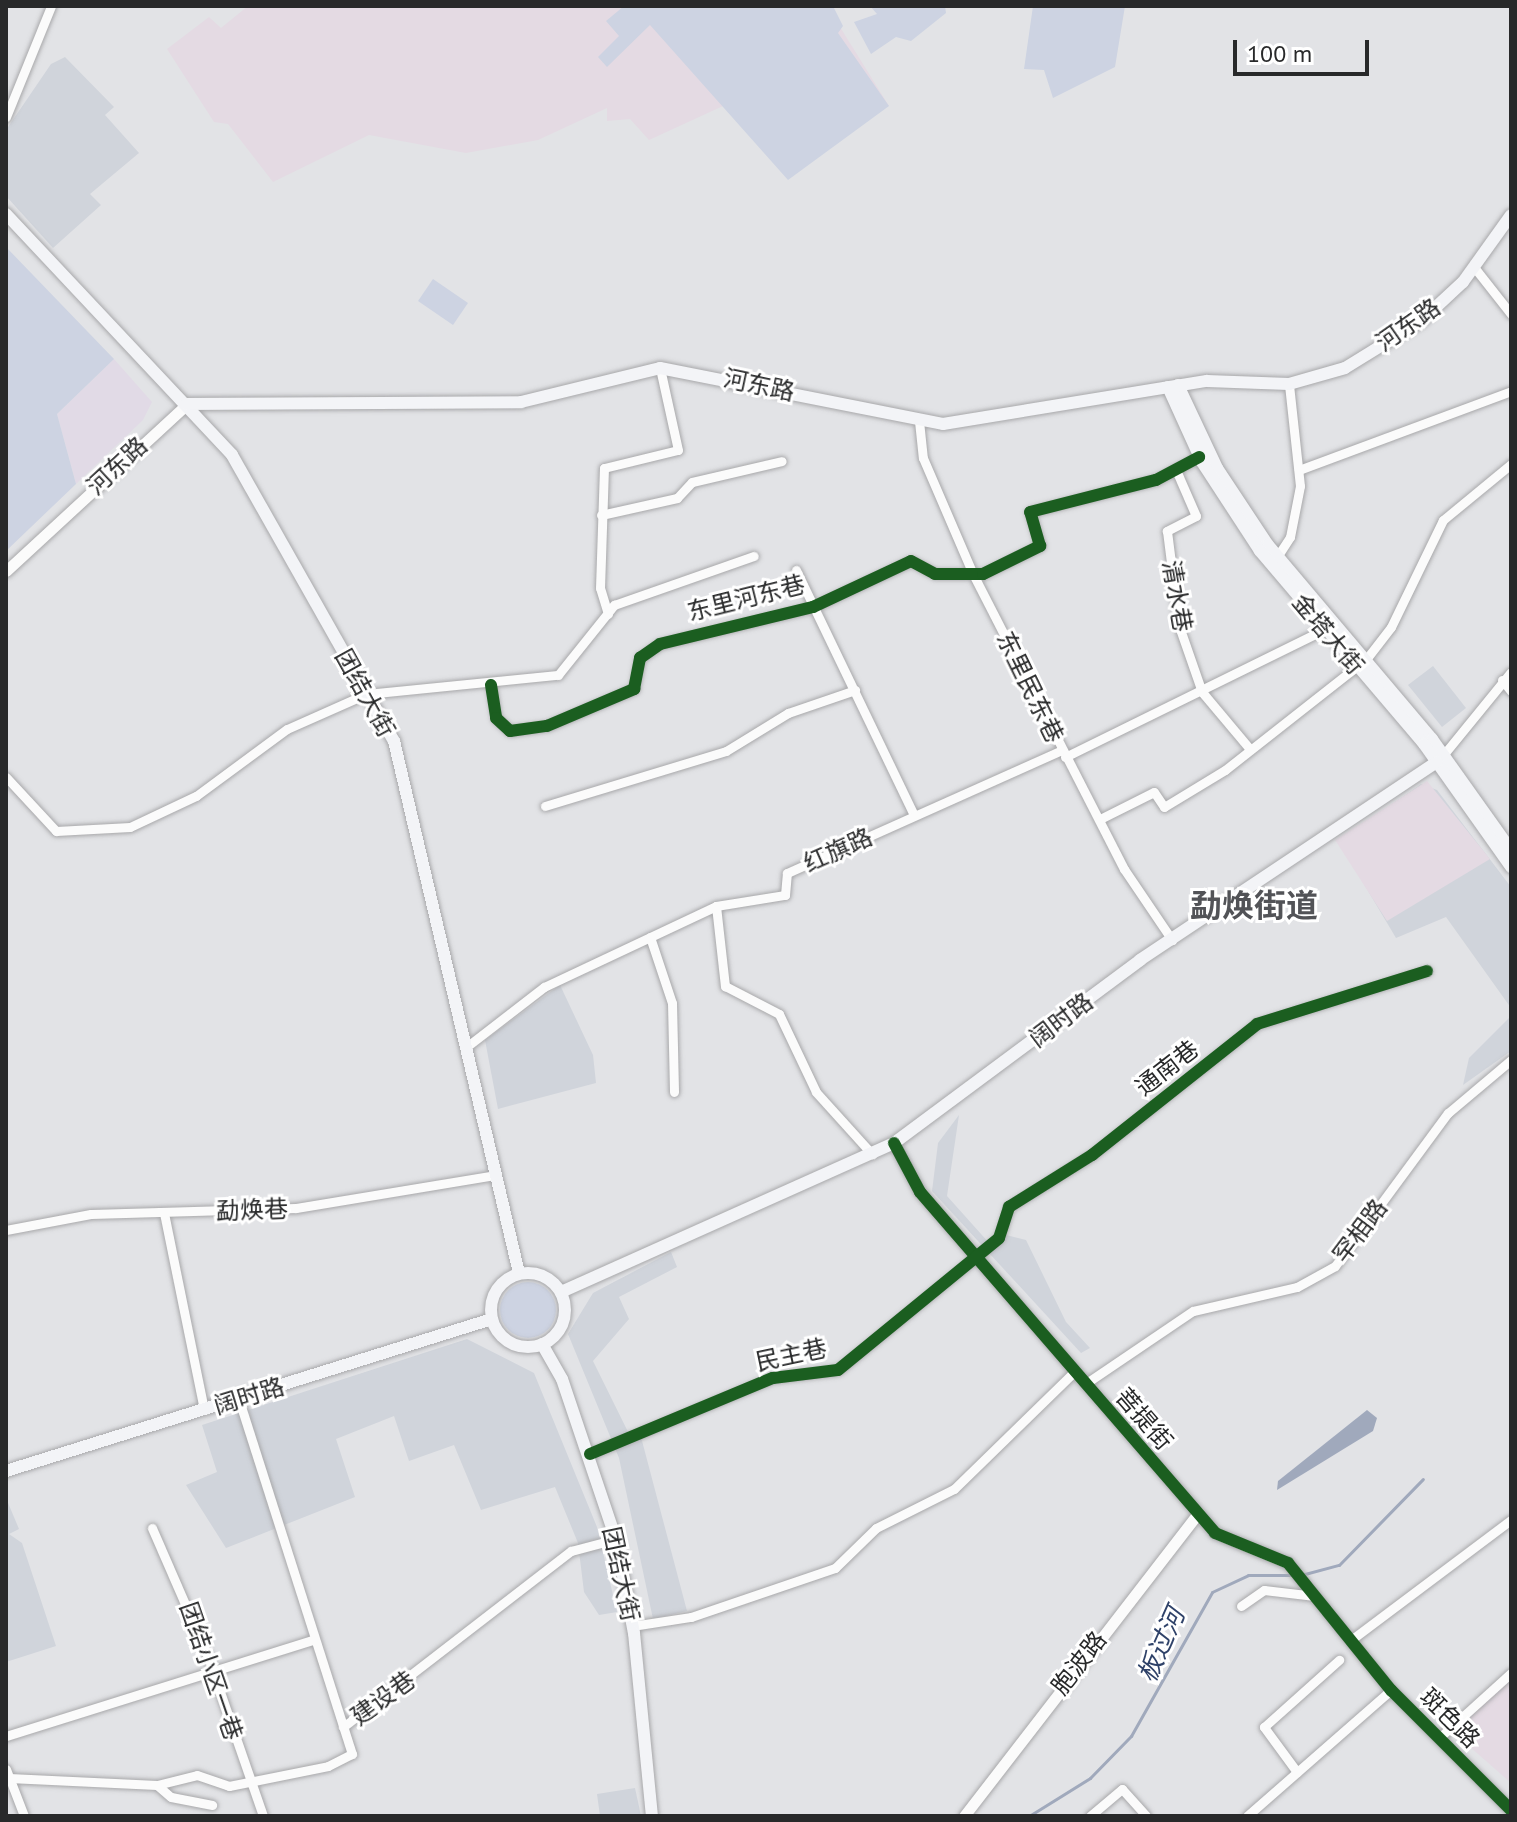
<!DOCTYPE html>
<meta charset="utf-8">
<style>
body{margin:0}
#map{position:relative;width:1517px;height:1822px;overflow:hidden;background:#e2e3e6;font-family:"PT Sans","Noto Sans SC",sans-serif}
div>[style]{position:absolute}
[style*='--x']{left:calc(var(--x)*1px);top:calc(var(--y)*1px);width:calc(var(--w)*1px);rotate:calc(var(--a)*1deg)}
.built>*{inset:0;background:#d0d4db}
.industrial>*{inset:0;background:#e1dae6}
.education>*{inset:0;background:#e4dae3}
.green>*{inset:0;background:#cdd3e2}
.round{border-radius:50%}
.water>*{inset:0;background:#a0a9bc}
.stream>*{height:3px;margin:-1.5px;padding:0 1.5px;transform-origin:1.5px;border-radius:1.5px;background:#a0a9bc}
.roads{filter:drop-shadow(0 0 2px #a8a8aa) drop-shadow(0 0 2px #a8a8aa)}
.minor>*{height:9px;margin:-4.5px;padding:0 4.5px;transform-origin:4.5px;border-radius:4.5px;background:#fbfbfb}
.tertiary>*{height:11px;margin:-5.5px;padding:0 5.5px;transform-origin:5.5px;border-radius:5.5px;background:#fbfbfb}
.secondary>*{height:12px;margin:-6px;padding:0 6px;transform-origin:6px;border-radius:6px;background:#f3f4f7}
.secondary>.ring{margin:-6px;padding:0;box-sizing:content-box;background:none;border:12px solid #f3f4f7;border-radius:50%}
.cycleway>*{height:12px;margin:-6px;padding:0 6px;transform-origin:6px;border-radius:6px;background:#1b5e20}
span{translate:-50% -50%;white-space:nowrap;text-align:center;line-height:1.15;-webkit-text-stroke:6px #fff;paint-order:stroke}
.street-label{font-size:24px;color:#28292a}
.water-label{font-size:26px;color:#2f4269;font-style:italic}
.district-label{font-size:32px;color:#525357;font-weight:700}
.frame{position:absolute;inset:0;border:8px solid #28292a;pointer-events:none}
.scale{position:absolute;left:1233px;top:40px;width:136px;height:36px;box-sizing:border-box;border:4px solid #28292a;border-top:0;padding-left:10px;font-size:24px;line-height:28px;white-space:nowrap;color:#28292a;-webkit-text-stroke:6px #fff;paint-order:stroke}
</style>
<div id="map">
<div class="built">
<div style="clip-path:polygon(65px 57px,114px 107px,105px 115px,139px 153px,90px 194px,101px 205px,53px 248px,6px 196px,6px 130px,51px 64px)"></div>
<div style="clip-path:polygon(1433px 666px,1466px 708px,1442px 727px,1408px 685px)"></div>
<div style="clip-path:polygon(1421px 784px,1437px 790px,1511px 887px,1511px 1008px,1446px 917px,1396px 938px,1339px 842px)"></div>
<div style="clip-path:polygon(560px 985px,593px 1055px,596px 1083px,498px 1109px,485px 1040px)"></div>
<div style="clip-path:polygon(1511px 1016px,1511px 1051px,1463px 1085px,1469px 1058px)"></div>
<div style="clip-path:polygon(959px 1115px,947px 1196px,990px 1244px,1002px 1234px,1026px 1240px,1066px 1322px,1090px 1348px,1081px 1353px,932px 1191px,938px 1143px)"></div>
<div style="clip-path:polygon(671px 1252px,677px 1267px,619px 1297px,629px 1319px,593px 1361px,632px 1440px,641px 1437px,687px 1611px,653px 1619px,619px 1458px,568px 1334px,593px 1293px)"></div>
<div style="clip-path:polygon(467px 1339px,534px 1373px,597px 1527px,617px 1612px,599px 1615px,584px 1592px,578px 1543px,555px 1487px,481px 1510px,454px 1445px,409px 1461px,394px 1416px,336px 1439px,355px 1497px,226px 1548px,186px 1485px,217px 1472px,202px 1425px)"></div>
<div style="clip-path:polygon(6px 1498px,19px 1529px,9px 1534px,22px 1543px,56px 1646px,6px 1662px)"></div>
<div style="clip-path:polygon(635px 1788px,641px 1816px,600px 1816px,597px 1794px)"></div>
</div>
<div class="industrial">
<div style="clip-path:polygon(114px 359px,152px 402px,143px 420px,76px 484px,57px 414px)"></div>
</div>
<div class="education">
<div style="clip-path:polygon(248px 6px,827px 6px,889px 106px,723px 106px,649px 140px,630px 119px,607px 121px,607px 108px,538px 140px,466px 153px,369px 135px,273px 182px,228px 124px,214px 122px,167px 49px,209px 17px,221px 28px)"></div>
<div style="clip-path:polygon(1427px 781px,1490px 859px,1387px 921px,1335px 840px)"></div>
<div style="clip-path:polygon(1511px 1679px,1511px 1783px,1453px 1732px)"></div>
</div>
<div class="green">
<div style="clip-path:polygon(624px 6px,833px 6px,843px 26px,838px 33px,889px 106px,788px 180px,650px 25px,607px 67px,598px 57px,619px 36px,606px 21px)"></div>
<div style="clip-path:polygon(870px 6px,945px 6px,946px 13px,911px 41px,896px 37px,871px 54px,854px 22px,877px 14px)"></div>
<div style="clip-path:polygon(1033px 6px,1125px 6px,1115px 67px,1053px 98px,1044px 70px,1024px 69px)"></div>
<div style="clip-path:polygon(6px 247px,114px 359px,57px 414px,76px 484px,6px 551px)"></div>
<div style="clip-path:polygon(433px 279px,468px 303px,453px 325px,418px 301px)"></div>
<div class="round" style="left:500px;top:1282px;width:56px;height:56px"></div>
</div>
<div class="water">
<div style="clip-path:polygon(1367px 1410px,1377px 1418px,1373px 1431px,1277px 1490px,1278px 1481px)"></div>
</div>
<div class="stream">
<div style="--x:1301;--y:1575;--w:39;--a:-15"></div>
<div style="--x:1339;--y:1565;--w:120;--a:-45.7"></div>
<div style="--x:1029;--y:1816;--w:72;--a:-31.9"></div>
<div style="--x:1090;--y:1778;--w:59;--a:-45.7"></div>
<div style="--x:1131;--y:1736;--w:165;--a:-60.6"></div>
<div style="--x:1212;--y:1592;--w:40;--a:-25"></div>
<div style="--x:1248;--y:1575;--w:45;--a:0"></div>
</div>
<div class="roads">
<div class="minor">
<div style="--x:6;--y:117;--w:120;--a:-67.9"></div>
<div style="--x:1474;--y:267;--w:60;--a:51.8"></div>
<div style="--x:919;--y:421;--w:37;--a:84"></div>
<div style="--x:923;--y:458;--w:126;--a:66.7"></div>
<div style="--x:973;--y:574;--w:331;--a:62.9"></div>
<div style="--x:1124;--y:869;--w:86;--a:55.9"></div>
<div style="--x:1176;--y:470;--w:50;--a:66.5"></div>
<div style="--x:1196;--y:516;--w:33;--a:153"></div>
<div style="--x:1167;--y:531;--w:96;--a:82.8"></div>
<div style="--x:1179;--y:626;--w:70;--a:70.8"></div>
<div style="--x:1202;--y:692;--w:73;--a:50"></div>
<div style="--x:1299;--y:470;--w:226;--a:-20.4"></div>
<div style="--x:601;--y:515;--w:78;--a:-12.6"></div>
<div style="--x:677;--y:498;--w:22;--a:-47"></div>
<div style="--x:692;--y:482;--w:92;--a:-13.1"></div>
<div style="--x:1277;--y:557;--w:24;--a:-57"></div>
<div style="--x:1290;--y:537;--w:52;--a:-78.9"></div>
<div style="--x:1300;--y:486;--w:103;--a:-96.2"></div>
<div style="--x:796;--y:570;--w:272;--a:64.3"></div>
<div style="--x:608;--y:614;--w:27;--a:-107"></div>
<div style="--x:600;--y:588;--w:120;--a:-88.1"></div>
<div style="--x:604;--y:468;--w:76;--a:-13.7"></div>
<div style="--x:678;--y:450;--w:84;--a:-102.4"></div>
<div style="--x:1364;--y:662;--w:44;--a:-52.4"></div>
<div style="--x:1391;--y:627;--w:119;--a:-64.1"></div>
<div style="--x:1443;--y:520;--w:88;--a:-39.5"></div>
<div style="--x:1502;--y:680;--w:14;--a:51"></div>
<div style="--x:491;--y:685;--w:33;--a:81"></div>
<div style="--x:496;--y:718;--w:19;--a:43"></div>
<div style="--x:510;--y:731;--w:37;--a:-8"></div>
<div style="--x:547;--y:726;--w:95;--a:-23"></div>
<div style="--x:634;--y:689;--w:32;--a:-79"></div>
<div style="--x:640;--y:658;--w:24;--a:-35"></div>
<div style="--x:660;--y:644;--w:157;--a:-13.6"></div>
<div style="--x:813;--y:607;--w:108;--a:-25.1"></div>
<div style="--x:911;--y:561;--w:27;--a:28"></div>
<div style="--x:935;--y:574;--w:48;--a:0"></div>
<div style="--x:983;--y:574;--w:64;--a:-26.2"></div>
<div style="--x:1040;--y:546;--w:35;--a:-106"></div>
<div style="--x:1030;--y:512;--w:130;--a:-14.3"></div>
<div style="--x:1156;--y:480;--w:49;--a:-28.1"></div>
<div style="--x:1065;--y:757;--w:288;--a:-26.2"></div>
<div style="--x:1440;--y:759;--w:112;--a:-50.8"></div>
<div style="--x:6;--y:777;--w:74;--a:47.2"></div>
<div style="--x:56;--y:831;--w:74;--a:-3.1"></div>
<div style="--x:130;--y:827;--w:73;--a:-25.2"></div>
<div style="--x:196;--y:796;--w:113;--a:-36.4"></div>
<div style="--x:287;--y:729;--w:86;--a:-23.9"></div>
<div style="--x:366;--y:694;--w:193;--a:-5.7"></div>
<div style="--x:558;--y:675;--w:90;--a:-51.3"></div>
<div style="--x:614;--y:605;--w:148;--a:-19.3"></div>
<div style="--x:545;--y:806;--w:189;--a:-16.9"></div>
<div style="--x:726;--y:751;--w:73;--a:-31.5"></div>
<div style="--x:788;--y:713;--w:71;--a:-18.9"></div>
<div style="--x:1100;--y:819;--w:60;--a:-26.6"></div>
<div style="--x:1154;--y:792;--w:18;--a:56"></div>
<div style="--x:1164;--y:807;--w:71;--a:-31.2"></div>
<div style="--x:1225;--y:770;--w:167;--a:-38.2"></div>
<div style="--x:716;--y:906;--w:81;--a:83.6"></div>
<div style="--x:725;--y:986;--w:61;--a:27.4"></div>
<div style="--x:779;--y:1014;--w:86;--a:64.6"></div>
<div style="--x:816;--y:1092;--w:84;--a:47.9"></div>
<div style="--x:650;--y:937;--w:70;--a:71.6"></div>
<div style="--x:672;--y:1003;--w:89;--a:88.7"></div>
<div style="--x:465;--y:1048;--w:100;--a:-37.7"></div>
<div style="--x:544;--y:987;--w:190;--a:-25.2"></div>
<div style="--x:716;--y:906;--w:70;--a:-9.1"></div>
<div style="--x:785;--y:895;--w:22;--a:-85"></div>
<div style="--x:787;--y:873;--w:301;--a:-24.1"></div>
<div style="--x:164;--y:1213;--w:201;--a:78.5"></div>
<div style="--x:6;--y:1230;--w:86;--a:-10.7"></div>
<div style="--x:91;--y:1214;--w:205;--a:-1.7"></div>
<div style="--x:296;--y:1208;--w:203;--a:-9.4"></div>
<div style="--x:1085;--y:1384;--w:130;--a:-34.1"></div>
<div style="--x:1193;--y:1311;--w:107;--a:-13"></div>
<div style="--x:1297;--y:1287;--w:43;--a:-28.9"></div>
<div style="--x:1335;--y:1266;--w:190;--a:-53.6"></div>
<div style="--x:1448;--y:1113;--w:82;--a:-40.1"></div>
<div style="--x:590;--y:1454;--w:198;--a:-22.6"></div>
<div style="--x:773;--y:1378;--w:65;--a:-7"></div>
<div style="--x:838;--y:1370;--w:208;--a:-39.3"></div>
<div style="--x:999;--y:1238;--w:33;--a:-72"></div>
<div style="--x:1009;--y:1207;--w:98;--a:-32.1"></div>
<div style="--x:1092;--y:1155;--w:211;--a:-38.4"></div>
<div style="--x:1257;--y:1024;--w:178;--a:-17.3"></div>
<div style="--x:152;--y:1528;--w:141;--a:66.5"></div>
<div style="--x:208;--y:1657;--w:168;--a:70.9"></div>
<div style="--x:1241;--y:1606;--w:28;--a:-35"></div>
<div style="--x:1264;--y:1590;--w:51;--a:6.7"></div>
<div style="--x:632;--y:1626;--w:60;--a:-8.7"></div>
<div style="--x:691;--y:1617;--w:152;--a:-18.8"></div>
<div style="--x:835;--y:1568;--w:57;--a:-44.3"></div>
<div style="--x:876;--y:1528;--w:87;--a:-26.6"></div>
<div style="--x:954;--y:1489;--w:168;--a:-44.3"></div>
<div style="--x:1351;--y:1640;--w:200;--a:-36.9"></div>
<div style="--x:343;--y:1727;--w:288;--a:-37.7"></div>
<div style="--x:571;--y:1551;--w:47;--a:-14.9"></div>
<div style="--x:6;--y:1736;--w:322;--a:-17.4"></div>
<div style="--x:1439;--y:1738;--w:97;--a:-42.1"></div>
<div style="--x:6;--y:1769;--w:50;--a:69"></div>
<div style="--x:1297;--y:1772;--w:56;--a:-126.3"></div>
<div style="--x:1264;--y:1727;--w:101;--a:-41.8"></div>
<div style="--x:9;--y:1778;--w:148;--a:2.7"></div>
<div style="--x:157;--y:1785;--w:41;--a:-14"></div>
<div style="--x:197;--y:1775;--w:34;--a:19"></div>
<div style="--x:229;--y:1786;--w:101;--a:-11.4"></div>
<div style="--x:328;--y:1766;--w:27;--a:-27"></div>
<div style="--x:352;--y:1754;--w:372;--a:-107.7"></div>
<div style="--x:157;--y:1785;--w:18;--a:41"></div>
<div style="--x:171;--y:1797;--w:42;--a:11"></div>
<div style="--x:1090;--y:1816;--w:42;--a:-40.2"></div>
<div style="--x:1122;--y:1789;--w:36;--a:48"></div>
<div style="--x:1247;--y:1816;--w:191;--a:-41.2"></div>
</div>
<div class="tertiary">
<div style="--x:6;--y:571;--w:246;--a:-42.7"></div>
<div style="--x:894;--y:1143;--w:55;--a:62"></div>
<div style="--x:920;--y:1192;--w:451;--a:49.1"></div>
<div style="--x:1215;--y:1533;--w:79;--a:22.3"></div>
<div style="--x:1288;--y:1563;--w:164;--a:51"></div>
<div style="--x:1391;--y:1690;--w:170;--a:45"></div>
<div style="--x:964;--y:1816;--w:381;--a:-52.3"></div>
</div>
<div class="secondary">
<div style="--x:6;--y:214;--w:330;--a:46.8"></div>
<div style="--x:232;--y:455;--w:329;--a:60.5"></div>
<div style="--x:394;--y:741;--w:546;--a:76.78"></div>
<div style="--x:1178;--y:385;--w:92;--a:64.8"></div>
<div style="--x:1217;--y:468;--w:92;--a:56.5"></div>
<div style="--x:1268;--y:545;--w:254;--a:49.8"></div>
<div style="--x:1432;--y:739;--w:136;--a:54.6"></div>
<div style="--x:1168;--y:387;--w:82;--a:65.6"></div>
<div style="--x:1202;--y:462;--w:106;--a:56.9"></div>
<div style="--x:1260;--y:551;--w:253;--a:49.6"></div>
<div style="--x:1424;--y:744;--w:151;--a:54.7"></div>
<div style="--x:187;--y:404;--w:334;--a:-0.3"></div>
<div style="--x:521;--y:402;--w:143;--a:-13.7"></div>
<div style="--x:660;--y:368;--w:288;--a:11.2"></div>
<div style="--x:943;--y:424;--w:267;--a:-9.3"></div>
<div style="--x:1207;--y:381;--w:82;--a:2.1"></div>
<div style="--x:1289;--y:384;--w:58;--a:-15.9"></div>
<div style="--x:1345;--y:368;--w:89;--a:-31.7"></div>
<div style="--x:1421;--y:321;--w:57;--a:-42.9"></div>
<div style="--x:1463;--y:282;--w:82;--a:-54.4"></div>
<div class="ring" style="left:491px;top:1273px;width:62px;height:62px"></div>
<div style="--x:561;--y:1292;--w:365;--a:-24.1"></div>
<div style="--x:894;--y:1143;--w:307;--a:-36.6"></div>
<div style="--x:1140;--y:960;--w:357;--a:-33.7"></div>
<div style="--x:542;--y:1344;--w:40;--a:60.3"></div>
<div style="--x:562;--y:1379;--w:169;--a:71.4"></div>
<div style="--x:616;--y:1539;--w:96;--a:79.2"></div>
<div style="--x:634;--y:1633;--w:184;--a:84.4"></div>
<div style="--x:6;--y:1471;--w:509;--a:-17.37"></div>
</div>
</div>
<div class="cycleway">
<div style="--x:491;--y:685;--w:33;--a:81"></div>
<div style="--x:496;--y:718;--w:19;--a:43"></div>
<div style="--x:510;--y:731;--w:37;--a:-8"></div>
<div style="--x:547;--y:726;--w:95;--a:-23"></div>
<div style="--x:634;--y:689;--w:32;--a:-79"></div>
<div style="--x:640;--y:658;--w:24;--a:-35"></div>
<div style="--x:660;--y:644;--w:157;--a:-13.6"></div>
<div style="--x:813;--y:607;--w:108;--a:-25.1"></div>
<div style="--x:911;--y:561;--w:27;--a:28"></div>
<div style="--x:935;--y:574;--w:48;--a:0"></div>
<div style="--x:983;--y:574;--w:64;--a:-26.2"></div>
<div style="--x:1040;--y:546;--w:35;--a:-106"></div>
<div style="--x:1030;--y:512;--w:130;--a:-14.3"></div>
<div style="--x:1156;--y:480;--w:49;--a:-28.1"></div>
<div style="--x:894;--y:1143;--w:55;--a:62"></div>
<div style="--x:920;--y:1192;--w:451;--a:49.1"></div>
<div style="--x:1215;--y:1533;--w:79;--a:22.3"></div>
<div style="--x:1288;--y:1563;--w:164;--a:51"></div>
<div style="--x:1391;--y:1690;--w:170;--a:45"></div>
<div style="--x:590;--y:1454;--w:198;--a:-22.6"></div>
<div style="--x:773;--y:1378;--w:65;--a:-7"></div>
<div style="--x:838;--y:1370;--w:208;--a:-39.3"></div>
<div style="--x:999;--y:1238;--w:33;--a:-72"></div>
<div style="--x:1009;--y:1207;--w:98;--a:-32.1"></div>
<div style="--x:1092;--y:1155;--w:211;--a:-38.4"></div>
<div style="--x:1257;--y:1024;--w:178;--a:-17.3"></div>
</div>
<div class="street-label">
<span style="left:1408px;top:325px;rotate:-35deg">河东路</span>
<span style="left:759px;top:385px;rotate:12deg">河东路</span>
<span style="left:117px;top:466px;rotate:-43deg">河东路</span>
<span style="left:1177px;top:596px;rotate:80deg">清水巷</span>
<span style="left:746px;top:598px;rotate:-14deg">东里河东巷</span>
<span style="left:1328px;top:634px;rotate:50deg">金塔大街</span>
<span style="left:1030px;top:687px;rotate:64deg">东里民东巷</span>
<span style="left:365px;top:693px;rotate:61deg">团结大街</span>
<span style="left:838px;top:850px;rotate:-24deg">红旗路</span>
<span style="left:1061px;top:1020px;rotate:-37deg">阔时路</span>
<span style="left:1167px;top:1068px;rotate:-38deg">通南巷</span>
<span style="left:252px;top:1210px;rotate:-2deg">勐焕巷</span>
<span style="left:1360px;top:1231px;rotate:-53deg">罕相路</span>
<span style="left:791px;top:1355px;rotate:-12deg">民主巷</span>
<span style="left:249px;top:1396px;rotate:-17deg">阔时路</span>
<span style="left:1144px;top:1419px;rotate:49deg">菩提街</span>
<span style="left:621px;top:1574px;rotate:78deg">团结大街</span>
<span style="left:1079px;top:1663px;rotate:-52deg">胞波路</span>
<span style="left:211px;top:1671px;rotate:71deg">团结小区一巷</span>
<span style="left:383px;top:1698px;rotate:-36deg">建设巷</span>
<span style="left:1450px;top:1718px;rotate:45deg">斑色路</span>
</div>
<div class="water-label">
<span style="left:1161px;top:1645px;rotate:-66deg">板过河</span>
</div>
<div class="district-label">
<span style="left:1254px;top:905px">勐焕街道</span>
</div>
<div class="frame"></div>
<div class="scale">100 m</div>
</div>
